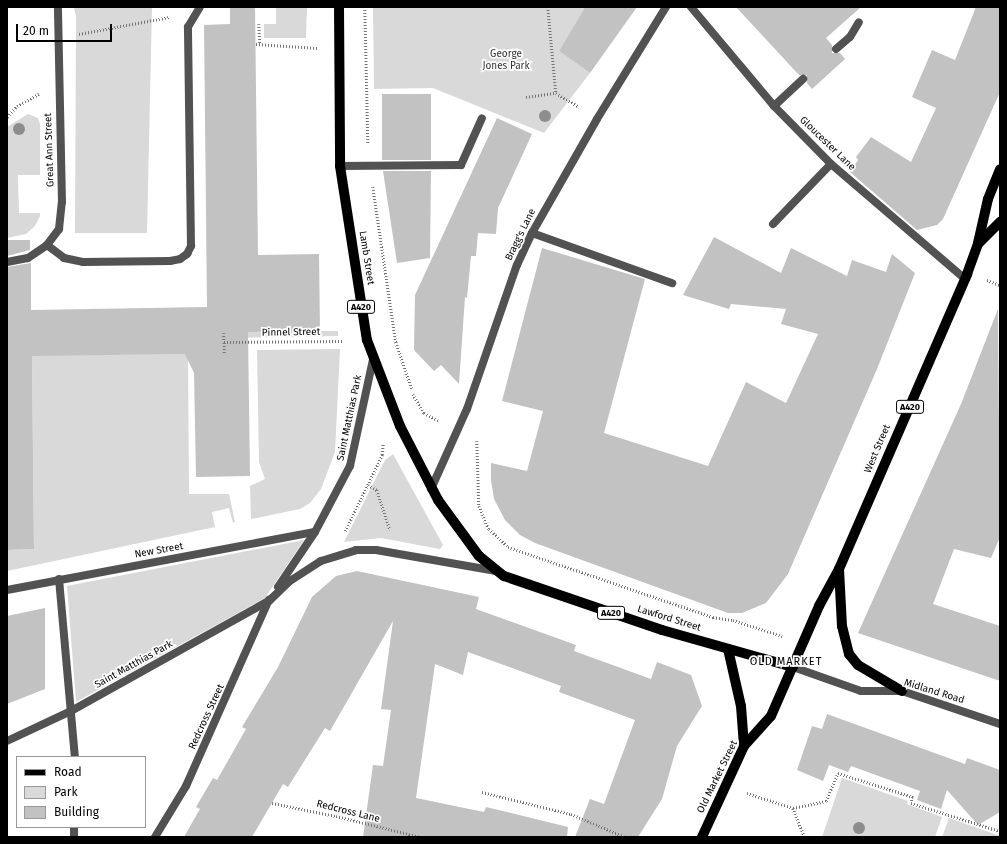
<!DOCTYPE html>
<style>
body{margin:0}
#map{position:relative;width:1007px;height:844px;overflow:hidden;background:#fff;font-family:"Fira Sans",sans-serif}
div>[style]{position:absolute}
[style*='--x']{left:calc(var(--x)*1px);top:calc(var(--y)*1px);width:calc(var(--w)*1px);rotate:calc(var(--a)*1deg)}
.green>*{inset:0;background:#d9d9d9}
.building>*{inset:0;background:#c2c2c2}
.path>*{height:2.5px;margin-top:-1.25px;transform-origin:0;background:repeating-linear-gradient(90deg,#747474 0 1px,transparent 0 3px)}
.lane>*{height:8px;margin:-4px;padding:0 4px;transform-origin:4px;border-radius:4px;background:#525252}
.street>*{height:8px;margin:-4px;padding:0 4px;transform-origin:4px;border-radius:4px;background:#525252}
.primary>*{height:10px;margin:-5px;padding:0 5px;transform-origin:5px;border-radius:5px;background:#000}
.trees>*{width:12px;height:12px;margin:-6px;border-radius:50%;background:#8d8d8d}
span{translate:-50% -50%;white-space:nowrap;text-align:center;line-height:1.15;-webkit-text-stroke:3.5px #fff;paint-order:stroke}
.shield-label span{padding:1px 3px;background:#fff;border:1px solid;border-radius:3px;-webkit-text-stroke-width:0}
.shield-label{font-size:9px;color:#000;font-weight:700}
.park-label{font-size:10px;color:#303030}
.street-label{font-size:10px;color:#000}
.neighbourhood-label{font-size:11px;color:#000;letter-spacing:1px}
.frame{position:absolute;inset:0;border:8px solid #000;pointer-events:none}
.legend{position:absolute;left:16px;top:756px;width:130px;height:72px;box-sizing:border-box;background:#fff;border:1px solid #999;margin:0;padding:5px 7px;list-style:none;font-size:12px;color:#000}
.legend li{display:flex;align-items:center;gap:8px;height:20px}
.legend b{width:20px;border:1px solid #999}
.scale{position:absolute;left:16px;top:24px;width:96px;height:18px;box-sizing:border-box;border:2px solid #000;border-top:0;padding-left:5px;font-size:12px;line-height:14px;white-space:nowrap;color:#000;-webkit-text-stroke:3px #fff;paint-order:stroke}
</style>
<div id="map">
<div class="green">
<div style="clip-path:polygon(74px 7px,152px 7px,147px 233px,75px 233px,76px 17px)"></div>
<div style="clip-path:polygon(276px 7px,307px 7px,306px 38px,264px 38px,264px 24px,276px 24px)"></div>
<div style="clip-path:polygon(373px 7px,585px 7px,559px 51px,590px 73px,544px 133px,433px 88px,374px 89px)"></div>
<div style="clip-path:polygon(28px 114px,38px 118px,40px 124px,40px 175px,18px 175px,19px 213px,40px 213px,40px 216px,35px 226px,26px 234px,7px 238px,7px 127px)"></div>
<div style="clip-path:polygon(320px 331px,338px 331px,338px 336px,232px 338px,233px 332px)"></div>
<div style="clip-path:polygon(340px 349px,335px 452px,321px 489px,310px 503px,300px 509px,251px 519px,250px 486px,265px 479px,259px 462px,257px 350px)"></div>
<div style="clip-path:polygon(188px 354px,189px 494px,229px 494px,235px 522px,233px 523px,229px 508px,212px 512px,215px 527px,7px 571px,7px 550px,34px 549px,32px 355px)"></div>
<div style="clip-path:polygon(393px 454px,443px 545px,440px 549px,381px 538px,344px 542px,385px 460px)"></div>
<div style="clip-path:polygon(304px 540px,265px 598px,76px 702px,67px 586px)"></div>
<div style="clip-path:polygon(842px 778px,908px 801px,907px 804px,942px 817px,935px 837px,822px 837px)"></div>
<div style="clip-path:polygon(949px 818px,1000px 836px,1000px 837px,942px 837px)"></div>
</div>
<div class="building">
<div style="clip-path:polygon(230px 7px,255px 7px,258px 255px,319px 254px,320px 331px,248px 332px,250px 476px,196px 477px,194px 373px,185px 354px,32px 356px,34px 549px,7px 550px,7px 267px,31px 263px,31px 310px,207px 307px,204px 25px,230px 24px)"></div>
<div style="clip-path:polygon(585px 7px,637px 7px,590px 73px,559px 51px)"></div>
<div style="clip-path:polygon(736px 7px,861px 7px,826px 38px,832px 45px,832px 53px,840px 53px,845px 59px,812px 89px,807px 83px,807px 75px,799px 75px)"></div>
<div style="clip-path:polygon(976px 7px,1000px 7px,1000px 92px,943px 219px,937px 225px,917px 230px,850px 172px,858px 160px,856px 157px,871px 137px,911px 162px,936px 108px,912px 97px,932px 50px,955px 60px)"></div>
<div style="clip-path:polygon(382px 94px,431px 94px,431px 160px,382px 160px)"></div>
<div style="clip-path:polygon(497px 118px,532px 134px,498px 208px,496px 234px,478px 233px,476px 256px,471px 256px,467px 298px,465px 297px,459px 384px,441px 365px,434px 371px,414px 350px,415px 295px)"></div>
<div style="clip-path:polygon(383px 171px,431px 171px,430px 258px,397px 263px)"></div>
<div style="clip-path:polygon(714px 237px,781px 273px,791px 248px,847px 276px,852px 260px,886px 272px,892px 254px,915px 273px,877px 369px,788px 574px,766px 603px,742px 613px,728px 613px,535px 543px,520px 535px,505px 520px,494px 499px,491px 480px,491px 463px,527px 471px,543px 411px,502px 401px,542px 248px,645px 279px,604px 433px,708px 466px,746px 382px,786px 403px,818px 334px,781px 324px,786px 309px,731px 304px,729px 309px,683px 295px)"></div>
<div style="clip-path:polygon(7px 240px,30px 240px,30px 250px,7px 256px)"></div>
<div style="clip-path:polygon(998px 309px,1000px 537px,991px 558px,954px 549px,933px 604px,1000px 626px,1000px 681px,858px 633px,961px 404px)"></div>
<div style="clip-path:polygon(357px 571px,479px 597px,476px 609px,576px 645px,574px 651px,651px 679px,657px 662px,691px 675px,702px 706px,677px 746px,662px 799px,638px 837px,575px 837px,590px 799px,604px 804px,635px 720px,559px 692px,561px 686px,468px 652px,463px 675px,435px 664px,416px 798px,484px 812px,486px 807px,568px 827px,567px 837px,363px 837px,373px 765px,383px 766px,391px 710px,381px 709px,393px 621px,330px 731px,325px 728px,288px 787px,283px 784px,252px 837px,184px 837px,200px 809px,196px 807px,213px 778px,217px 780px,246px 729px,242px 727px,278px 667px,312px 597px,336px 576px)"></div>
<div style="clip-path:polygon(45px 608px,45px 689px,7px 704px,7px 616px)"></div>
<div style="clip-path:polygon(827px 714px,965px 764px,967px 758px,1000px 770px,1000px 812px,978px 825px,947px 790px,941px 809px,917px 800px,920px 791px,851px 766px,848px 772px,829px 765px,823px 781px,797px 770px,812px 726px,822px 729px)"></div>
</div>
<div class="path">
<div style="--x:365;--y:7;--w:137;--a:88.7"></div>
<div style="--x:548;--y:7;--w:86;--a:84.7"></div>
<div style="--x:259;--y:24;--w:20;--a:87"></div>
<div style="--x:79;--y:34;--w:92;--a:-10.7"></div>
<div style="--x:256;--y:44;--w:62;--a:3.7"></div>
<div style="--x:526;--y:97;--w:30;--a:-8"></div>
<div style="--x:556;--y:93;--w:27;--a:31"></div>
<div style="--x:7;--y:117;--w:15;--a:-48"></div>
<div style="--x:17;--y:106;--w:25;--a:-29"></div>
<div style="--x:373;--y:187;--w:157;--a:81.6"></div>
<div style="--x:396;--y:342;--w:50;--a:71.2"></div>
<div style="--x:987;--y:280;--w:14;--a:21"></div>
<div style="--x:224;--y:333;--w:9;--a:90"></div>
<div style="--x:224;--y:342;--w:120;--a:-0.5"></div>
<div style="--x:224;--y:353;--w:11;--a:-90"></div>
<div style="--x:413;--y:394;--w:22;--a:60"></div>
<div style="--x:424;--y:413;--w:17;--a:28"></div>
<div style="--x:477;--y:441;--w:65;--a:88.2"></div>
<div style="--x:479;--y:506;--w:25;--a:67"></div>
<div style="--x:489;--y:529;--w:26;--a:43"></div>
<div style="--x:508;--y:547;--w:217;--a:18.9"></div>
<div style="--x:713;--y:617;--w:20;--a:9"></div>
<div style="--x:733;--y:620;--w:52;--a:18.1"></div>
<div style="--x:368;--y:485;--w:10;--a:29"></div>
<div style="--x:377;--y:490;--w:42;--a:72"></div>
<div style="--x:345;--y:531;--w:85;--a:-64"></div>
<div style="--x:382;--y:455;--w:12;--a:-85"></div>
<div style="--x:482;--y:792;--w:92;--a:13.9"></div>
<div style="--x:571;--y:814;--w:59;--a:23.1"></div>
<div style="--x:747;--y:793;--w:48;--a:18.1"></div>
<div style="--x:793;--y:808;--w:34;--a:-12"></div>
<div style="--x:826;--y:801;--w:30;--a:-67"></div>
<div style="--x:838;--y:773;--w:79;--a:17.7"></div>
<div style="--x:913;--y:797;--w:6;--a:108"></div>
<div style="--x:911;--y:803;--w:93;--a:17.5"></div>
<div style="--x:272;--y:803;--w:65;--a:11.5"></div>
<div style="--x:336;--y:816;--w:88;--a:13.9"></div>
<div style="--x:793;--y:808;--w:31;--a:68"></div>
</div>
<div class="lane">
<div style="--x:836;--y:49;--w:18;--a:-41"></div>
<div style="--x:850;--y:37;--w:17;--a:-59"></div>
<div style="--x:774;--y:106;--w:40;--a:-43"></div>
<div style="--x:340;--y:166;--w:121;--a:-0.5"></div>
<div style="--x:461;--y:165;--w:51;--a:-65.9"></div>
<div style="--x:773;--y:224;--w:83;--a:-46"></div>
<div style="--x:532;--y:233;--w:149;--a:19.7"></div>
<div style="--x:47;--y:245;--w:21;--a:37"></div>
<div style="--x:64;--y:258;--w:19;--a:12"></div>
<div style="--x:83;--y:262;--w:87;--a:-0.7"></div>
<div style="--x:170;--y:261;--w:10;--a:-11"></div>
<div style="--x:180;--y:259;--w:9;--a:-36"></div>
<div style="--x:187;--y:254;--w:9;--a:-63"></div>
<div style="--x:191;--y:246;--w:219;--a:-90.8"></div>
<div style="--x:188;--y:27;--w:23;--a:-59"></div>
</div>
<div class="street">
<div style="--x:691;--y:7;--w:129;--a:50"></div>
<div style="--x:774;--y:106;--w:81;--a:45.5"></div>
<div style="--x:831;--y:164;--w:177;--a:40.6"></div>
<div style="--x:7;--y:262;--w:21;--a:-11"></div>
<div style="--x:28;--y:258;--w:23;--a:-34"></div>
<div style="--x:47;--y:245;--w:20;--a:-53"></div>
<div style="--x:59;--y:229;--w:27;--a:-84"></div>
<div style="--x:62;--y:202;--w:195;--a:-91.2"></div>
<div style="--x:431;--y:489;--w:88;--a:-65.8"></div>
<div style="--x:467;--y:409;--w:152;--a:-70.9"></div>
<div style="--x:517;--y:265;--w:35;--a:-65"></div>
<div style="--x:532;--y:233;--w:131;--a:-60.3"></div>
<div style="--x:597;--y:119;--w:132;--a:-58.4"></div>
<div style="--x:59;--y:579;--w:179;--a:84.9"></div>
<div style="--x:278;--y:587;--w:66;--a:-56.1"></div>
<div style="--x:315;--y:532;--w:75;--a:-62.1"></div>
<div style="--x:350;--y:466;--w:108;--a:-77.8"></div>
<div style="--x:7;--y:590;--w:313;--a:-10.7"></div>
<div style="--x:793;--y:667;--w:72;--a:19.4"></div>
<div style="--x:861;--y:691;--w:41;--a:0"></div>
<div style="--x:902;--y:691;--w:103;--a:18.6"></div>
<div style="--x:7;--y:741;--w:71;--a:-25.1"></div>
<div style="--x:71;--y:711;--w:227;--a:-29.1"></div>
<div style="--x:269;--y:601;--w:29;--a:-44"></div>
<div style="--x:290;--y:581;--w:37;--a:-33"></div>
<div style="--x:321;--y:561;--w:37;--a:-17"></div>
<div style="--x:356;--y:550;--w:20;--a:0"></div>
<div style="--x:376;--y:550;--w:122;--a:9.9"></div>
<div style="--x:74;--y:837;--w:10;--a:-90"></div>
<div style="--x:155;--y:837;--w:60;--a:-58.7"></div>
<div style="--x:186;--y:786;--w:204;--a:-66"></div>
</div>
<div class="primary">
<div style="--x:339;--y:7;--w:159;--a:89.6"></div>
<div style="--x:340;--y:166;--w:176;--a:81.2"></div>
<div style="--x:367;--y:340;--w:92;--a:69"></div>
<div style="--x:400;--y:426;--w:83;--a:62.8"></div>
<div style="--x:438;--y:500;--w:69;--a:53.8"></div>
<div style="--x:479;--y:556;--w:32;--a:39"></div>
<div style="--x:504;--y:576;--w:167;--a:18.9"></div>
<div style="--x:662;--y:630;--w:136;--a:15.8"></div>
<div style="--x:979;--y:243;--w:30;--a:-45"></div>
<div style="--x:839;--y:569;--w:57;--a:87"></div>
<div style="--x:842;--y:626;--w:29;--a:76"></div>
<div style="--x:849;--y:654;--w:14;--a:51"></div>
<div style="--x:858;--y:665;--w:51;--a:30.6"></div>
<div style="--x:728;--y:649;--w:58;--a:77.2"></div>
<div style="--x:741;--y:706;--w:40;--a:85.7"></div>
<div style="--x:702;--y:837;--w:100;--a:-65.2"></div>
<div style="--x:744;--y:746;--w:40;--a:-48"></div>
<div style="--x:771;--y:716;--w:120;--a:-66.4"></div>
<div style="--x:819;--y:606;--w:42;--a:-61.6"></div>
<div style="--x:839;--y:569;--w:322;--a:-66.5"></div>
<div style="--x:967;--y:274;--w:33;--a:-70"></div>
<div style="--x:978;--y:243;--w:45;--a:-77.2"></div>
<div style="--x:988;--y:199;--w:32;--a:-68"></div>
</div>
<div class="trees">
<div style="left:545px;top:116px"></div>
<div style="left:19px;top:129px"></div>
<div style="left:859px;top:828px"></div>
</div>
<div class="shield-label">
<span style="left:361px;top:307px">A420</span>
<span style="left:910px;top:407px">A420</span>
<span style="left:611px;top:613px">A420</span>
</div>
<div class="park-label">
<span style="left:506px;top:60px">George<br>Jones Park</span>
</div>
<div class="street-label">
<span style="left:827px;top:144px;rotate:44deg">Gloucester Lane</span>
<span style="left:50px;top:150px;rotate:-92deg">Great Ann Street</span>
<span style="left:521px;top:235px;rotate:-64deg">Bragg's Lane</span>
<span style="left:366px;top:258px;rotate:81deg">Lamb Street</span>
<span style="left:291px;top:333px;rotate:-1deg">Pinnel Street</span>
<span style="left:350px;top:418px;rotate:-78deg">Saint Matthias Park</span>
<span style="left:878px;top:449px;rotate:-67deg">West Street</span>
<span style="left:159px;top:551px;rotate:-10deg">New Street</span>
<span style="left:669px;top:619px;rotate:17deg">Lawford Street</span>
<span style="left:134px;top:665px;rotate:-29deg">Saint Matthias Park</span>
<span style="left:934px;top:692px;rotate:17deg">Midland Road</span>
<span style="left:207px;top:717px;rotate:-65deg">Redcross Street</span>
<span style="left:718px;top:777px;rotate:-64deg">Old Market Street</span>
<span style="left:348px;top:812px;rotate:14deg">Redcross Lane</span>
</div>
<div class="neighbourhood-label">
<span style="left:786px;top:662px">OLD MARKET</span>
</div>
<div class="frame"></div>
<ul class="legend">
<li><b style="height:5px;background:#000"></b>Road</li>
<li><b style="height:11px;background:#d9d9d9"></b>Park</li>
<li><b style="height:11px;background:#c2c2c2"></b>Building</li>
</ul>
<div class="scale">20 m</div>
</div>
